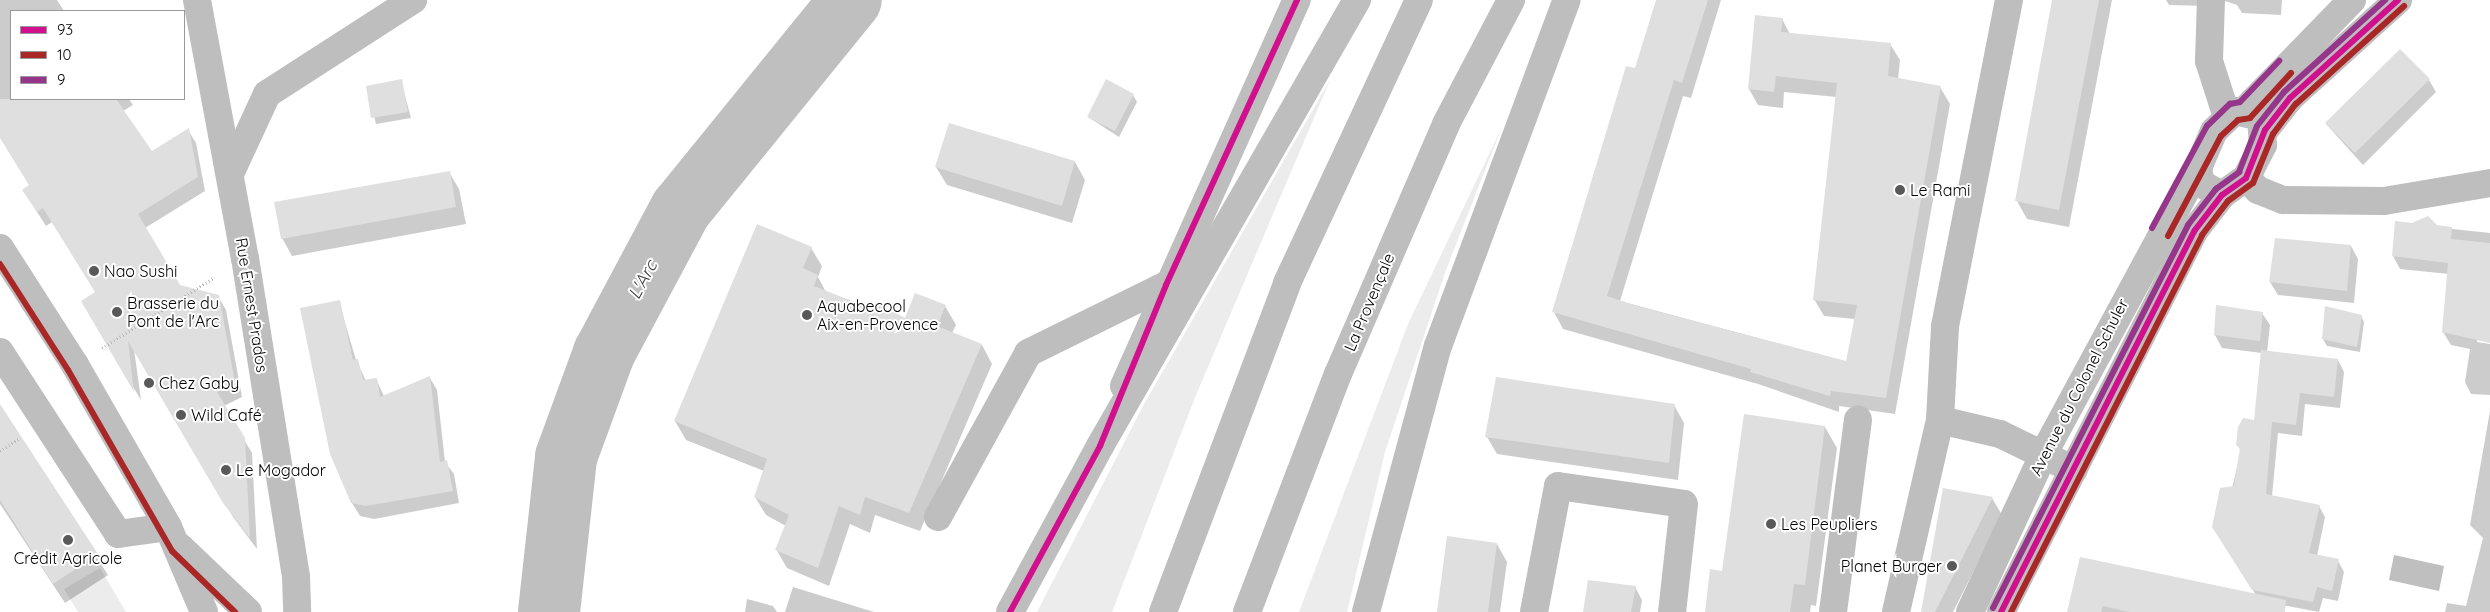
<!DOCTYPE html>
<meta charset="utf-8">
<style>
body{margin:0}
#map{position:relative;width:2490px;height:612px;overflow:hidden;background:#fff;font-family:Quicksand,sans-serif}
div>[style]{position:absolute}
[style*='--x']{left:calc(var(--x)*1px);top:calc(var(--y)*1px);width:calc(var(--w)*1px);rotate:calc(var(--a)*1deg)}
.green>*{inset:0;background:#ececec}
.water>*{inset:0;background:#bfbfbf}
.shadow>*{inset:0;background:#0003}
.river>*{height:62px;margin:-31px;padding:0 31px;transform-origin:31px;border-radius:31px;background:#bfbfbf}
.building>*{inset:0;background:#dfdfdf}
.path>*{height:3px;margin-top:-1.5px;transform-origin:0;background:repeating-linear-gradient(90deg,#b9b9b9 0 1px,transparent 0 3.5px)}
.minor>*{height:28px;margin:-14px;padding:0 14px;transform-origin:14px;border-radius:14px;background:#bebebe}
.major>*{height:28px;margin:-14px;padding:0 14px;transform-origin:14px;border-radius:14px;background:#bebebe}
.highway>*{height:28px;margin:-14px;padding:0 14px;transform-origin:14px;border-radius:14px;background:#bebebe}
.bus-1>*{height:6px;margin:-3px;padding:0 3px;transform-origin:3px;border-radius:3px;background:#d0108c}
.bus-2>*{height:6px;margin:-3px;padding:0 3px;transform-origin:3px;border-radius:3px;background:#aa2727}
.bus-3>*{height:6px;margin:-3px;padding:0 3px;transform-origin:3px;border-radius:3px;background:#96368b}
.dots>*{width:14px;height:14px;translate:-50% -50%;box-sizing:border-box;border:2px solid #fff;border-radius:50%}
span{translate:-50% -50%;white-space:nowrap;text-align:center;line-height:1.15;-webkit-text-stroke:4px #fff;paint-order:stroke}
.poi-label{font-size:16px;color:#000}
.left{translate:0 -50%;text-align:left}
.right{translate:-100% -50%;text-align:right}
.street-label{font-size:16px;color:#000}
.water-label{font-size:18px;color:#444;font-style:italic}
.legend{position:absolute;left:10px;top:10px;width:175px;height:90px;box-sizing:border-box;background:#fff;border:1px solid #999;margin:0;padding:6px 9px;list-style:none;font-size:15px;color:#000}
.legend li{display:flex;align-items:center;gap:10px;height:25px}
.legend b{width:25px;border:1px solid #999}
</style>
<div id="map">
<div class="green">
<div style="clip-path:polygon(1331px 78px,1196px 395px,1112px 612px,1037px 612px,1143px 406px)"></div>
<div style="clip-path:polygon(1502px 127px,1446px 270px,1385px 452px,1347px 612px,1299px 612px,1408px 324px)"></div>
<div style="clip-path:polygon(100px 568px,126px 612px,78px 612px,64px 589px)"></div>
</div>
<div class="water">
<div style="clip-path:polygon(2394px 555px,2444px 566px,2439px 591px,2389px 580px)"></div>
</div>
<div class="shadow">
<div style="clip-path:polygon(0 0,57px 0,64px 11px,11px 11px,11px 99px,129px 99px,133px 105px,123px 111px,151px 153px,188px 130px,196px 143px,205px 191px,145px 228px,179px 286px,218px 296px,226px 310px,242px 397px,224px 406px,252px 453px,257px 549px,233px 517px,134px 349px,141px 400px,82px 302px,96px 293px,52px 222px,46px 226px,32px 204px,30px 186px,0 137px)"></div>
<div style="clip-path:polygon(1658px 0,1721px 0,1691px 98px,1683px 96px,1620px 301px,1847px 362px,1855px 319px,1824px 316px,1814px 299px,1837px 97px,1784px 92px,1783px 108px,1758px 105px,1749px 89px,1782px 19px,1790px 34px,1890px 44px,1900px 60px,1898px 79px,1940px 87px,1950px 104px,1895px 414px,1839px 406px,1839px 412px,1758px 384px,1563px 329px,1554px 312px)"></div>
<div style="clip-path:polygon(2053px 0,2112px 0,2069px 227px,2027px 219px,2017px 201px)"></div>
<div style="clip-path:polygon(2166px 0,2282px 0,2281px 15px,2242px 13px,2237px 5px,2222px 0,2209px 6px,2169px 5px)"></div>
<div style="clip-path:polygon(2429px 80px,2436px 92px,2363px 165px,2326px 124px)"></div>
<div style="clip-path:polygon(401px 81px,411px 118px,376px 124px,367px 87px)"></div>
<div style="clip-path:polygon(1133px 95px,1137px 102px,1119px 137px,1088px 117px)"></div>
<div style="clip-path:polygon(1075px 162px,1085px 180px,1072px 223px,947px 185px,936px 167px)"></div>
<div style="clip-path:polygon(449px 172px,459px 189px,466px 224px,292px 256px,282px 238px,276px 203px)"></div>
<div style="clip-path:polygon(2397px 223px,2490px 233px,2490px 281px,2477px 342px,2490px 344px,2490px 395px,2471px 394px,2465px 382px,2470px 349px,2451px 345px,2443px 332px,2449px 274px,2400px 269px,2393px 256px)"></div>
<div style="clip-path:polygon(2351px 246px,2358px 259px,2354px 303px,2278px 295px,2270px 282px)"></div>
<div style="clip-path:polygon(811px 248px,822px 266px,818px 277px,826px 292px,905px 319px,945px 306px,956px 325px,952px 333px,982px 345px,992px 364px,920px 531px,875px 515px,870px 533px,850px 524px,829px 586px,787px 568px,776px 549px,786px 526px,766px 515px,755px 497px,764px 471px,686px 440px,675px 421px)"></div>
<div style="clip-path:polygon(339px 302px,356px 360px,366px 381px,376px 379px,384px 396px,430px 378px,437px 390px,445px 462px,454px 474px,459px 503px,374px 519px,360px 516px,352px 503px)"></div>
<div style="clip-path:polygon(2262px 313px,2270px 325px,2267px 352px,2338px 360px,2344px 372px,2340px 408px,2305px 404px,2302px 436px,2278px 433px,2272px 496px,2319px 506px,2325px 517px,2317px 556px,2338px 561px,2344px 572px,2338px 601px,2323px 598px,2319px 612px,2266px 602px,2268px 612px,2068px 612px,2080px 558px,2256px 595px,2220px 538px,2241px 451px,2237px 444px,2255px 421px,2262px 353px,2222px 348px,2215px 335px)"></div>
<div style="clip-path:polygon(2361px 316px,2364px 322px,2360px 352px,2327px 346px,2323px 339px)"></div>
<div style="clip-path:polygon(1674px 405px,1684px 423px,1678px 480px,1497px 454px,1487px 437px)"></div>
<div style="clip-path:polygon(0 406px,108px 575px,65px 603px,0 504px)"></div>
<div style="clip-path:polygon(2490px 411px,2490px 612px,2445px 612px,2447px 603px,2466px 606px,2483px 538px,2470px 525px)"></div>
<div style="clip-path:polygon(1825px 427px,1837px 448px,1816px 606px,1811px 605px,1810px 612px,1706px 612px,1723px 572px)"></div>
<div style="clip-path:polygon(1992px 498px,2002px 515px,1953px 612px,1922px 612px)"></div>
<div style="clip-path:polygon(1497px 544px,1507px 562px,1500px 612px,1438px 612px)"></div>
<div style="clip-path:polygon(793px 587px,874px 612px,785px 612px)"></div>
<div style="clip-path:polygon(1635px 587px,1642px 600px,1640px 612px,1584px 612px)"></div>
<div style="clip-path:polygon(747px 599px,773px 606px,777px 612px,745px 612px)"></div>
</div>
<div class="river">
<div style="--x:549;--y:612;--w:156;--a:-83.7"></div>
<div style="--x:566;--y:457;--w:111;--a:-69.9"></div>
<div style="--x:604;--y:353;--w:163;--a:-61.9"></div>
<div style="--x:681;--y:209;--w:269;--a:-50.9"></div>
</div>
<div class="building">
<div style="clip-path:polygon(1656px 0,1708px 0,1682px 83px,1674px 80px,1607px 296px,1637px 306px,1846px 361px,1857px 305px,1813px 300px,1837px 83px,1776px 76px,1774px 92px,1748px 89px,1755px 15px,1783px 18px,1781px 32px,1891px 43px,1888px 76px,1941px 86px,1886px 398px,1831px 391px,1830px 396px,1750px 372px,1751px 369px,1552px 312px,1626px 66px,1635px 68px)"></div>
<div style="clip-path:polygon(2052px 0,2099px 0,2059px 210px,2015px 201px)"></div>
<div style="clip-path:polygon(2400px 49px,2430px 79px,2355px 153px,2325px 123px)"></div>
<div style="clip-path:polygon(402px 79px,408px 112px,371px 118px,366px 86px)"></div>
<div style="clip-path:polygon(1106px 79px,1134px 94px,1115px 131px,1087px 117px)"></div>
<div style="clip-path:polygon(0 99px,116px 99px,152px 151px,189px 128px,198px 177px,138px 214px,180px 285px,219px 295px,235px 383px,217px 392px,245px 438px,250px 538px,223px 503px,128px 341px,134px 392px,81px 301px,95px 292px,43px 208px,37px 212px,22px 190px,29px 185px,0 138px)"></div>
<div style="clip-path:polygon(949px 123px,1075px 161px,1062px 206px,935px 167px)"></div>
<div style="clip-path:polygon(450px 171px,456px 207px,281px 239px,274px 202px)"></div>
<div style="clip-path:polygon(2428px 216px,2437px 225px,2452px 227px,2451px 239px,2490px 243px,2490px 343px,2442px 332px,2448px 263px,2392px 256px,2395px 221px,2412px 223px)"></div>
<div style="clip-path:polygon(757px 224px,812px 247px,803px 268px,818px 275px,814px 286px,874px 310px,877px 303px,905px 318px,915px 293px,946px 305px,937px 326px,982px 344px,909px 513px,865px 497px,860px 515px,839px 506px,818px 568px,775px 550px,789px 515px,754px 497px,767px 459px,674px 421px)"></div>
<div style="clip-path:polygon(2275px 238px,2351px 245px,2347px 291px,2269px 282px)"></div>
<div style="clip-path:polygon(340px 300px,353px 360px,358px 359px,363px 380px,377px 378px,380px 397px,430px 376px,440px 462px,447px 460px,453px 491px,366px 506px,351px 503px,330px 454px,300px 308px)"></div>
<div style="clip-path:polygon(2216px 305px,2263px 312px,2260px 341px,2214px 335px)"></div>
<div style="clip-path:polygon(2325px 306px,2362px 315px,2357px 347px,2322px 339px)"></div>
<div style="clip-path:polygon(2261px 350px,2338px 359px,2334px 397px,2300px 393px,2296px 425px,2272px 422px,2266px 494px,2320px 505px,2309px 553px,2339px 559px,2332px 591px,2317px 587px,2313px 602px,2252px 590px,2212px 527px,2220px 488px,2234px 486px,2240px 448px,2236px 445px,2238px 427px,2243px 418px,2254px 420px)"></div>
<div style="clip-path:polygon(1496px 377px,1675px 404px,1669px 463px,1485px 437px)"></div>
<div style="clip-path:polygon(0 404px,98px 554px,53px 584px,0 500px)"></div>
<div style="clip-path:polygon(1744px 414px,1825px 426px,1805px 585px,1794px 584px,1790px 612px,1705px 612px,1710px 569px,1722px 571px)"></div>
<div style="clip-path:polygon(1943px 488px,1993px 497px,1935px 612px,1921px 612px)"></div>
<div style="clip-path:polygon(1447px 536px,1497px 543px,1488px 612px,1437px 612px)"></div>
<div style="clip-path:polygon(2080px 557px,2286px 600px,2285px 612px,2129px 612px,2103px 606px,2101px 612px,2067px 612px)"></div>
<div style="clip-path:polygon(1588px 580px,1636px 586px,1631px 612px,1583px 612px)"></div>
</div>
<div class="path">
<div style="--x:102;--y:348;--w:133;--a:-32.1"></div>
<div style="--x:0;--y:451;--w:23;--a:-34"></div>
</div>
<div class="minor">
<div style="--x:2009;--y:0;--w:333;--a:101.1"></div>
<div style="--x:1945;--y:327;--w:93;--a:93.1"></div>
<div style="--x:1940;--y:420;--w:62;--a:13.1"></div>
<div style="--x:2000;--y:434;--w:82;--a:25.9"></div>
<div style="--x:2211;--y:0;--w:61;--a:91.9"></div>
<div style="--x:2209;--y:61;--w:59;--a:72.2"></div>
<div style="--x:230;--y:174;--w:88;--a:-65.2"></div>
<div style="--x:267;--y:94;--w:174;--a:-32.8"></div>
<div style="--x:2246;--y:178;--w:17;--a:45"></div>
<div style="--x:2258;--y:190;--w:27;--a:22"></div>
<div style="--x:2283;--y:200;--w:101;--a:0.6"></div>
<div style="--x:2384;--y:201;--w:108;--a:-9.6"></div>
<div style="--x:0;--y:352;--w:217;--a:57"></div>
<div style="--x:118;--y:534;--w:50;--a:-8"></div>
<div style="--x:1124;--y:386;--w:423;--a:-65.9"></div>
<div style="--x:938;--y:517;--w:187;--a:-61.2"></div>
<div style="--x:1028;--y:353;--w:154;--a:-26.2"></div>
<div style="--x:1534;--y:612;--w:128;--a:-79.2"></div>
<div style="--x:1558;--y:486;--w:127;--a:8.1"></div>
<div style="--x:1684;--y:504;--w:109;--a:96.3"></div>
<div style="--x:1833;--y:612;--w:194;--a:-82.6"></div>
<div style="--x:1896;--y:612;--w:197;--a:-77.1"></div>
</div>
<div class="major">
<div style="--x:197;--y:0;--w:262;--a:79.5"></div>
<div style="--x:245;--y:258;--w:323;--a:80.9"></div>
<div style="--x:296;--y:577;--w:35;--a:88"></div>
<div style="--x:2235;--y:111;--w:27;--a:13"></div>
<div style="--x:2261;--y:117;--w:28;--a:86"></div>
<div style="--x:2263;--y:145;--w:37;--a:117"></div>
<div style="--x:2246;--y:178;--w:29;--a:145"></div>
<div style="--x:2222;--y:195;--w:24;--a:-152"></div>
<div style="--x:2201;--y:184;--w:16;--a:-101"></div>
<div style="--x:2198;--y:168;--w:40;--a:-66.6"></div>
<div style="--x:2214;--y:131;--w:29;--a:-44"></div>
<div style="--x:2244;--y:111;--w:155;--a:-45.8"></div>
<div style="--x:2265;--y:130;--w:41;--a:-52"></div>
<div style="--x:2290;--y:98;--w:146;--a:-42.2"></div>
<div style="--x:0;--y:248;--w:139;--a:57.3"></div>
<div style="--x:75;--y:365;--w:187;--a:60.1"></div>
<div style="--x:168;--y:527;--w:92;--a:67"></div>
<div style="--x:180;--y:547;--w:94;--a:43.7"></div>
<div style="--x:1010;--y:612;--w:189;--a:-61.5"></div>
<div style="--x:1970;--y:612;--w:175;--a:-65"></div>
<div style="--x:2044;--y:453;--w:324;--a:-61.6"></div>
<div style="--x:2001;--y:612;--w:428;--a:-63.1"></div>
<div style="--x:2195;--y:230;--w:44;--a:-52.4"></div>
</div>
<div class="highway">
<div style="--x:1100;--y:446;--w:515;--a:-60.05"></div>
<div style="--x:1163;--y:612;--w:352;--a:-69.3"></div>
<div style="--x:1287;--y:283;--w:312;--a:-65"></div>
<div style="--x:1247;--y:612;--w:255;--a:-69.1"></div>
<div style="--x:1338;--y:374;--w:272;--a:-66.6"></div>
<div style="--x:1446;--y:124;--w:140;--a:-62.3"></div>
<div style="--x:1366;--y:612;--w:276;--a:-74.9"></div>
<div style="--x:1438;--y:346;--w:369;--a:-69.6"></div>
</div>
<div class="bus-1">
<div style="--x:2265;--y:130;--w:41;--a:-52"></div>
<div style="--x:2290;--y:98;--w:146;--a:-42.2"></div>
<div style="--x:1010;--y:612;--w:189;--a:-61.5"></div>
<div style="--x:1100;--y:446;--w:174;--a:-67.7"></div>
<div style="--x:1166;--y:285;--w:314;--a:-65.3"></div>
<div style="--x:2001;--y:612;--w:428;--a:-63.1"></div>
<div style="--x:2195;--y:230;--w:44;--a:-52.4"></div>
<div style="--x:2222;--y:195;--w:29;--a:-35"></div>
<div style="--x:2246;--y:178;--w:52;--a:-68.4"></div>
</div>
<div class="bus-2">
<div style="--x:2168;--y:236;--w:113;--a:-62.1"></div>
<div style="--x:2221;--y:136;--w:23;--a:-43"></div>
<div style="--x:2238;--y:120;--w:12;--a:-9"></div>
<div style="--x:2250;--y:118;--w:61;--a:-47.7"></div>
<div style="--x:0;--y:264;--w:126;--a:57.3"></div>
<div style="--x:68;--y:370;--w:209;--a:60.1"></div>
<div style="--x:172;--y:551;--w:88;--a:44.1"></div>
<div style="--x:2011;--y:612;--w:423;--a:-63.1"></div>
<div style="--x:2202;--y:235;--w:43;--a:-52.6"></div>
<div style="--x:2228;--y:201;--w:31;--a:-36"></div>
<div style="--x:2253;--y:183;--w:53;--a:-67.8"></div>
<div style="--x:2273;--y:134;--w:38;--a:-53"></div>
<div style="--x:2296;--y:104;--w:146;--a:-42.2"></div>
</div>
<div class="bus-3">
<div style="--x:2152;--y:228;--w:116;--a:-61.7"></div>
<div style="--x:2207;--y:126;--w:32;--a:-44"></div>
<div style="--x:2230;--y:104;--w:10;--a:-11"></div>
<div style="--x:2240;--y:102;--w:57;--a:-46.4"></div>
<div style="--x:1993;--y:608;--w:430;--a:-63"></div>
<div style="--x:2188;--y:225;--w:46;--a:-52.1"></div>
<div style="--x:2216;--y:189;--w:29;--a:-36"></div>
<div style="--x:2239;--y:172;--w:49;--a:-68.6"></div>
<div style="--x:2257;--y:126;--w:43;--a:-51.5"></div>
<div style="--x:2284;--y:92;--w:137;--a:-42.3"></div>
</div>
<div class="dots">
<div style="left:1900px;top:190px;background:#595959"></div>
<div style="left:94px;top:271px;background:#595959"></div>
<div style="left:117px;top:312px;background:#595959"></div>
<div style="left:807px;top:315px;background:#595959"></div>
<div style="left:149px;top:383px;background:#595959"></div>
<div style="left:181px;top:415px;background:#595959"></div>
<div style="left:226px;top:470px;background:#595959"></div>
<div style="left:1771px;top:524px;background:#595959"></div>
<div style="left:68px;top:540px;background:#595959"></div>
<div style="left:1952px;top:566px;background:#595959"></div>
</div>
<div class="poi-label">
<span class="left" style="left:1910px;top:190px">Le Rami</span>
<span class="left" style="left:104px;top:271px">Nao Sushi</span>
<span class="left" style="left:127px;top:312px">Brasserie du<br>Pont de l'Arc</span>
<span class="left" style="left:817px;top:315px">Aquabecool<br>Aix-en-Provence</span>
<span class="left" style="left:159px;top:383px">Chez Gaby</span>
<span class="left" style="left:191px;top:415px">Wild Café</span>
<span class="left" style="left:236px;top:470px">Le Mogador</span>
<span class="left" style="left:1781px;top:524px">Les Peupliers</span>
<span style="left:68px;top:558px">Crédit Agricole</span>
<span class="right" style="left:1942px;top:566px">Planet Burger</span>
</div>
<div class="street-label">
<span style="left:1369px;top:302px;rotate:-67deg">La Provençale</span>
<span style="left:252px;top:305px;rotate:81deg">Rue Ernest Prados</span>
<span style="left:2079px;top:387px;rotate:-63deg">Avenue du Colonel Schuler</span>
</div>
<div class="water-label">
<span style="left:643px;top:280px;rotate:-62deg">L'Arc</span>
</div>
<ul class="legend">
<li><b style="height:6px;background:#d0108c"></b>93</li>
<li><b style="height:6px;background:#aa2727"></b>10</li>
<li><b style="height:6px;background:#96368b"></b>9</li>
</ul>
</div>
